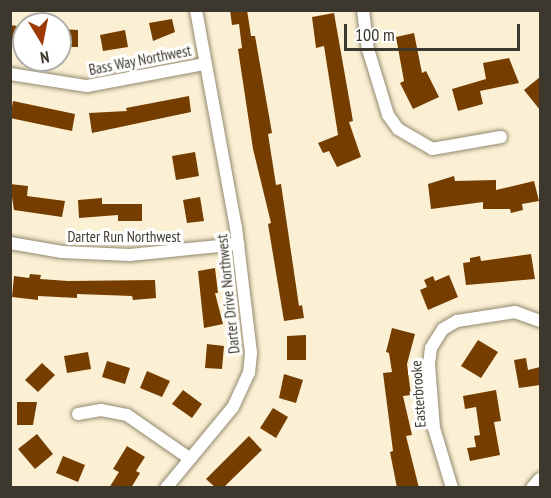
<!DOCTYPE html>
<style>
body{margin:0}
#map{position:relative;width:551px;height:498px;overflow:hidden;background:#fbf0d4;font-family:"PT Sans Narrow",sans-serif}
div>[style]{position:absolute}
[style*='--x']{left:calc(var(--x)*1px);top:calc(var(--y)*1px);width:calc(var(--w)*1px);rotate:calc(var(--a)*1deg)}
.building>*{inset:0;background:#753d00}
.roads{filter:drop-shadow(0 0 2px #92886e) drop-shadow(0 0 2px #92886e)}
.minor>*{height:12px;margin:-6px;padding:0 6px;transform-origin:6px;border-radius:6px;background:#fff}
.tertiary>*{height:15px;margin:-7.5px;padding:0 7.5px;transform-origin:7.5px;border-radius:7.5px;background:#fff}
span{translate:-50% -50%;white-space:nowrap;text-align:center;line-height:1.15;-webkit-text-stroke:6px #fff;paint-order:stroke}
.street-label{font-size:15px;color:#3d382d}
.frame{position:absolute;inset:0;border:12px solid #3d382d;pointer-events:none}
.north{position:absolute;left:12px;top:12px;width:60px;height:60px;box-sizing:border-box;background:#fff;border:2px solid #b1afab;border-radius:50%;rotate:170deg;font-size:16px;font-weight:700;line-height:24px;text-align:center;color:#3d382d}
.north::after{content:'';display:block;margin:auto;width:21px;height:27px;background:#9d3904;clip-path:polygon(50% 0,100% 100%,50% 72%,0 100%)}
.scale{position:absolute;left:344px;top:24px;width:176px;height:27px;box-sizing:border-box;border:3px solid #3d382d;border-top:0;padding-left:8px;font-size:18px;line-height:21px;white-space:nowrap;color:#3d382d;-webkit-text-stroke:4px #fff;paint-order:stroke}
</style>
<div id="map">
<div class="building">
<div style="clip-path:polygon(230px 10px,247px 10px,251px 36px,255px 36px,272px 133px,268px 134px,276px 185px,281px 184px,299px 306px,302px 305px,304px 318px,284px 321px,268px 224px,271px 223px,253px 149px,238px 49px,242px 48px,239px 24px,232px 25px)"></div>
<div style="clip-path:polygon(334px 13px,353px 121px,349px 122px,361px 157px,337px 167px,329px 151px,323px 153px,318px 143px,338px 135px,324px 46px,316px 48px,312px 17px)"></div>
<div style="clip-path:polygon(172px 19px,175px 32px,153px 41px,149px 23px)"></div>
<div style="clip-path:polygon(10px 25px,24px 27px,24px 45px,10px 42px)"></div>
<div style="clip-path:polygon(60px 29px,78px 30px,78px 47px,60px 47px)"></div>
<div style="clip-path:polygon(125px 30px,128px 47px,103px 51px,100px 35px)"></div>
<div style="clip-path:polygon(414px 33px,422px 73px,426px 71px,439px 97px,413px 109px,400px 83px,404px 81px,396px 37px)"></div>
<div style="clip-path:polygon(509px 58px,519px 83px,480px 91px,483px 104px,458px 111px,452px 89px,486px 79px,483px 63px)"></div>
<div style="clip-path:polygon(540px 77px,540px 110px,524px 90px)"></div>
<div style="clip-path:polygon(189px 96px,191px 112px,92px 133px,89px 113px,127px 111px,126px 108px)"></div>
<div style="clip-path:polygon(13px 101px,75px 114px,72px 131px,10px 118px)"></div>
<div style="clip-path:polygon(195px 152px,199px 176px,176px 180px,172px 156px)"></div>
<div style="clip-path:polygon(454px 176px,455px 181px,496px 180px,496px 190px,534px 181px,539px 201px,522px 204px,523px 210px,511px 213px,510px 209px,483px 209px,483px 202px,431px 209px,428px 184px)"></div>
<div style="clip-path:polygon(10px 184px,28px 186px,27px 196px,65px 201px,62px 217px,14px 210px)"></div>
<div style="clip-path:polygon(200px 197px,204px 221px,187px 223px,183px 200px)"></div>
<div style="clip-path:polygon(102px 198px,102px 204px,142px 204px,142px 221px,118px 221px,118px 215px,79px 218px,78px 200px)"></div>
<div style="clip-path:polygon(531px 254px,535px 279px,466px 285px,463px 263px,470px 262px,470px 258px,480px 256px,481px 261px)"></div>
<div style="clip-path:polygon(215px 268px,218px 293px,215px 293px,223px 324px,204px 328px,198px 271px)"></div>
<div style="clip-path:polygon(30px 274px,41px 275px,40px 279px,68px 281px,155px 280px,156px 298px,133px 300px,132px 296px,77px 294px,77px 298px,38px 296px,38px 300px,12px 297px,14px 276px,29px 278px)"></div>
<div style="clip-path:polygon(449px 275px,458px 297px,428px 310px,420px 290px,427px 287px,424px 280px,433px 276px,435px 281px)"></div>
<div style="clip-path:polygon(392px 328px,415px 334px,407px 364px,411px 395px,403px 396px,412px 435px,406px 436px,419px 488px,397px 488px,390px 452px,393px 451px,383px 373px,392px 372px,389px 353px,386px 352px)"></div>
<div style="clip-path:polygon(306px 335px,306px 360px,287px 360px,287px 336px)"></div>
<div style="clip-path:polygon(478px 340px,498px 352px,481px 378px,461px 366px)"></div>
<div style="clip-path:polygon(207px 344px,224px 346px,222px 369px,205px 368px)"></div>
<div style="clip-path:polygon(88px 352px,91px 369px,67px 373px,64px 356px)"></div>
<div style="clip-path:polygon(526px 358px,528px 370px,540px 367px,540px 385px,519px 388px,514px 360px)"></div>
<div style="clip-path:polygon(107px 361px,130px 368px,125px 384px,102px 377px)"></div>
<div style="clip-path:polygon(42px 363px,55px 375px,38px 392px,25px 380px)"></div>
<div style="clip-path:polygon(147px 371px,170px 381px,162px 397px,140px 388px)"></div>
<div style="clip-path:polygon(284px 374px,303px 380px,296px 403px,279px 398px)"></div>
<div style="clip-path:polygon(183px 390px,202px 404px,192px 418px,172px 404px)"></div>
<div style="clip-path:polygon(496px 390px,501px 421px,494px 422px,500px 455px,470px 461px,467px 448px,476px 447px,474px 436px,480px 435px,476px 407px,465px 409px,463px 396px)"></div>
<div style="clip-path:polygon(17px 402px,37px 402px,33px 425px,17px 425px)"></div>
<div style="clip-path:polygon(273px 408px,288px 417px,276px 438px,260px 428px)"></div>
<div style="clip-path:polygon(37px 434px,53px 454px,35px 469px,18px 449px)"></div>
<div style="clip-path:polygon(249px 436px,262px 450px,223px 488px,216px 488px,206px 479px)"></div>
<div style="clip-path:polygon(127px 446px,145px 457px,136px 471px,140px 473px,131px 488px,109px 488px,119px 472px,113px 469px)"></div>
<div style="clip-path:polygon(63px 456px,85px 465px,78px 482px,56px 473px)"></div>
</div>
<div class="roads">
<div class="minor">
<div style="--x:363;--y:10;--w:39;--a:83"></div>
<div style="--x:368;--y:49;--w:69;--a:73.1"></div>
<div style="--x:388;--y:115;--w:17;--a:54"></div>
<div style="--x:398;--y:129;--w:39;--a:30"></div>
<div style="--x:432;--y:149;--w:70;--a:-9.9"></div>
<div style="--x:10;--y:74;--w:78;--a:8.9"></div>
<div style="--x:87;--y:86;--w:120;--a:-10.6"></div>
<div style="--x:10;--y:243;--w:53;--a:9.8"></div>
<div style="--x:62;--y:252;--w:68;--a:2.5"></div>
<div style="--x:130;--y:255;--w:109;--a:-5.8"></div>
<div style="--x:78;--y:414;--w:23;--a:-10"></div>
<div style="--x:101;--y:410;--w:26;--a:11"></div>
<div style="--x:127;--y:415;--w:75;--a:34.7"></div>
<div style="--x:166;--y:488;--w:105;--a:-50.4"></div>
<div style="--x:233;--y:407;--w:38;--a:-65"></div>
<div style="--x:249;--y:373;--w:20;--a:-84"></div>
<div style="--x:251;--y:353;--w:126;--a:-96.8"></div>
<div style="--x:236;--y:228;--w:222;--a:-100.4"></div>
<div style="--x:452;--y:488;--w:63;--a:-106.7"></div>
<div style="--x:434;--y:428;--w:64;--a:-94.5"></div>
<div style="--x:429;--y:364;--w:16;--a:-83"></div>
<div style="--x:431;--y:348;--w:22;--a:-58"></div>
<div style="--x:443;--y:329;--w:16;--a:-30"></div>
<div style="--x:457;--y:321;--w:59;--a:-8.8"></div>
<div style="--x:515;--y:312;--w:27;--a:20"></div>
</div>
<div class="tertiary">
<div style="--x:533;--y:488;--w:11;--a:-49"></div>
</div>
</div>
<div class="street-label">
<span style="left:140px;top:60px;rotate:-11deg">Bass Way Northwest</span>
<span style="left:124px;top:237px">Darter Run Northwest</span>
<span style="left:228px;top:294px;rotate:-96deg">Darter Drive Northwest</span>
<span style="left:418px;top:394px;rotate:-94deg">Easterbrooke</span>
</div>
<div class="frame"></div>
<div class="north">N</div>
<div class="scale">100 m</div>
</div>
